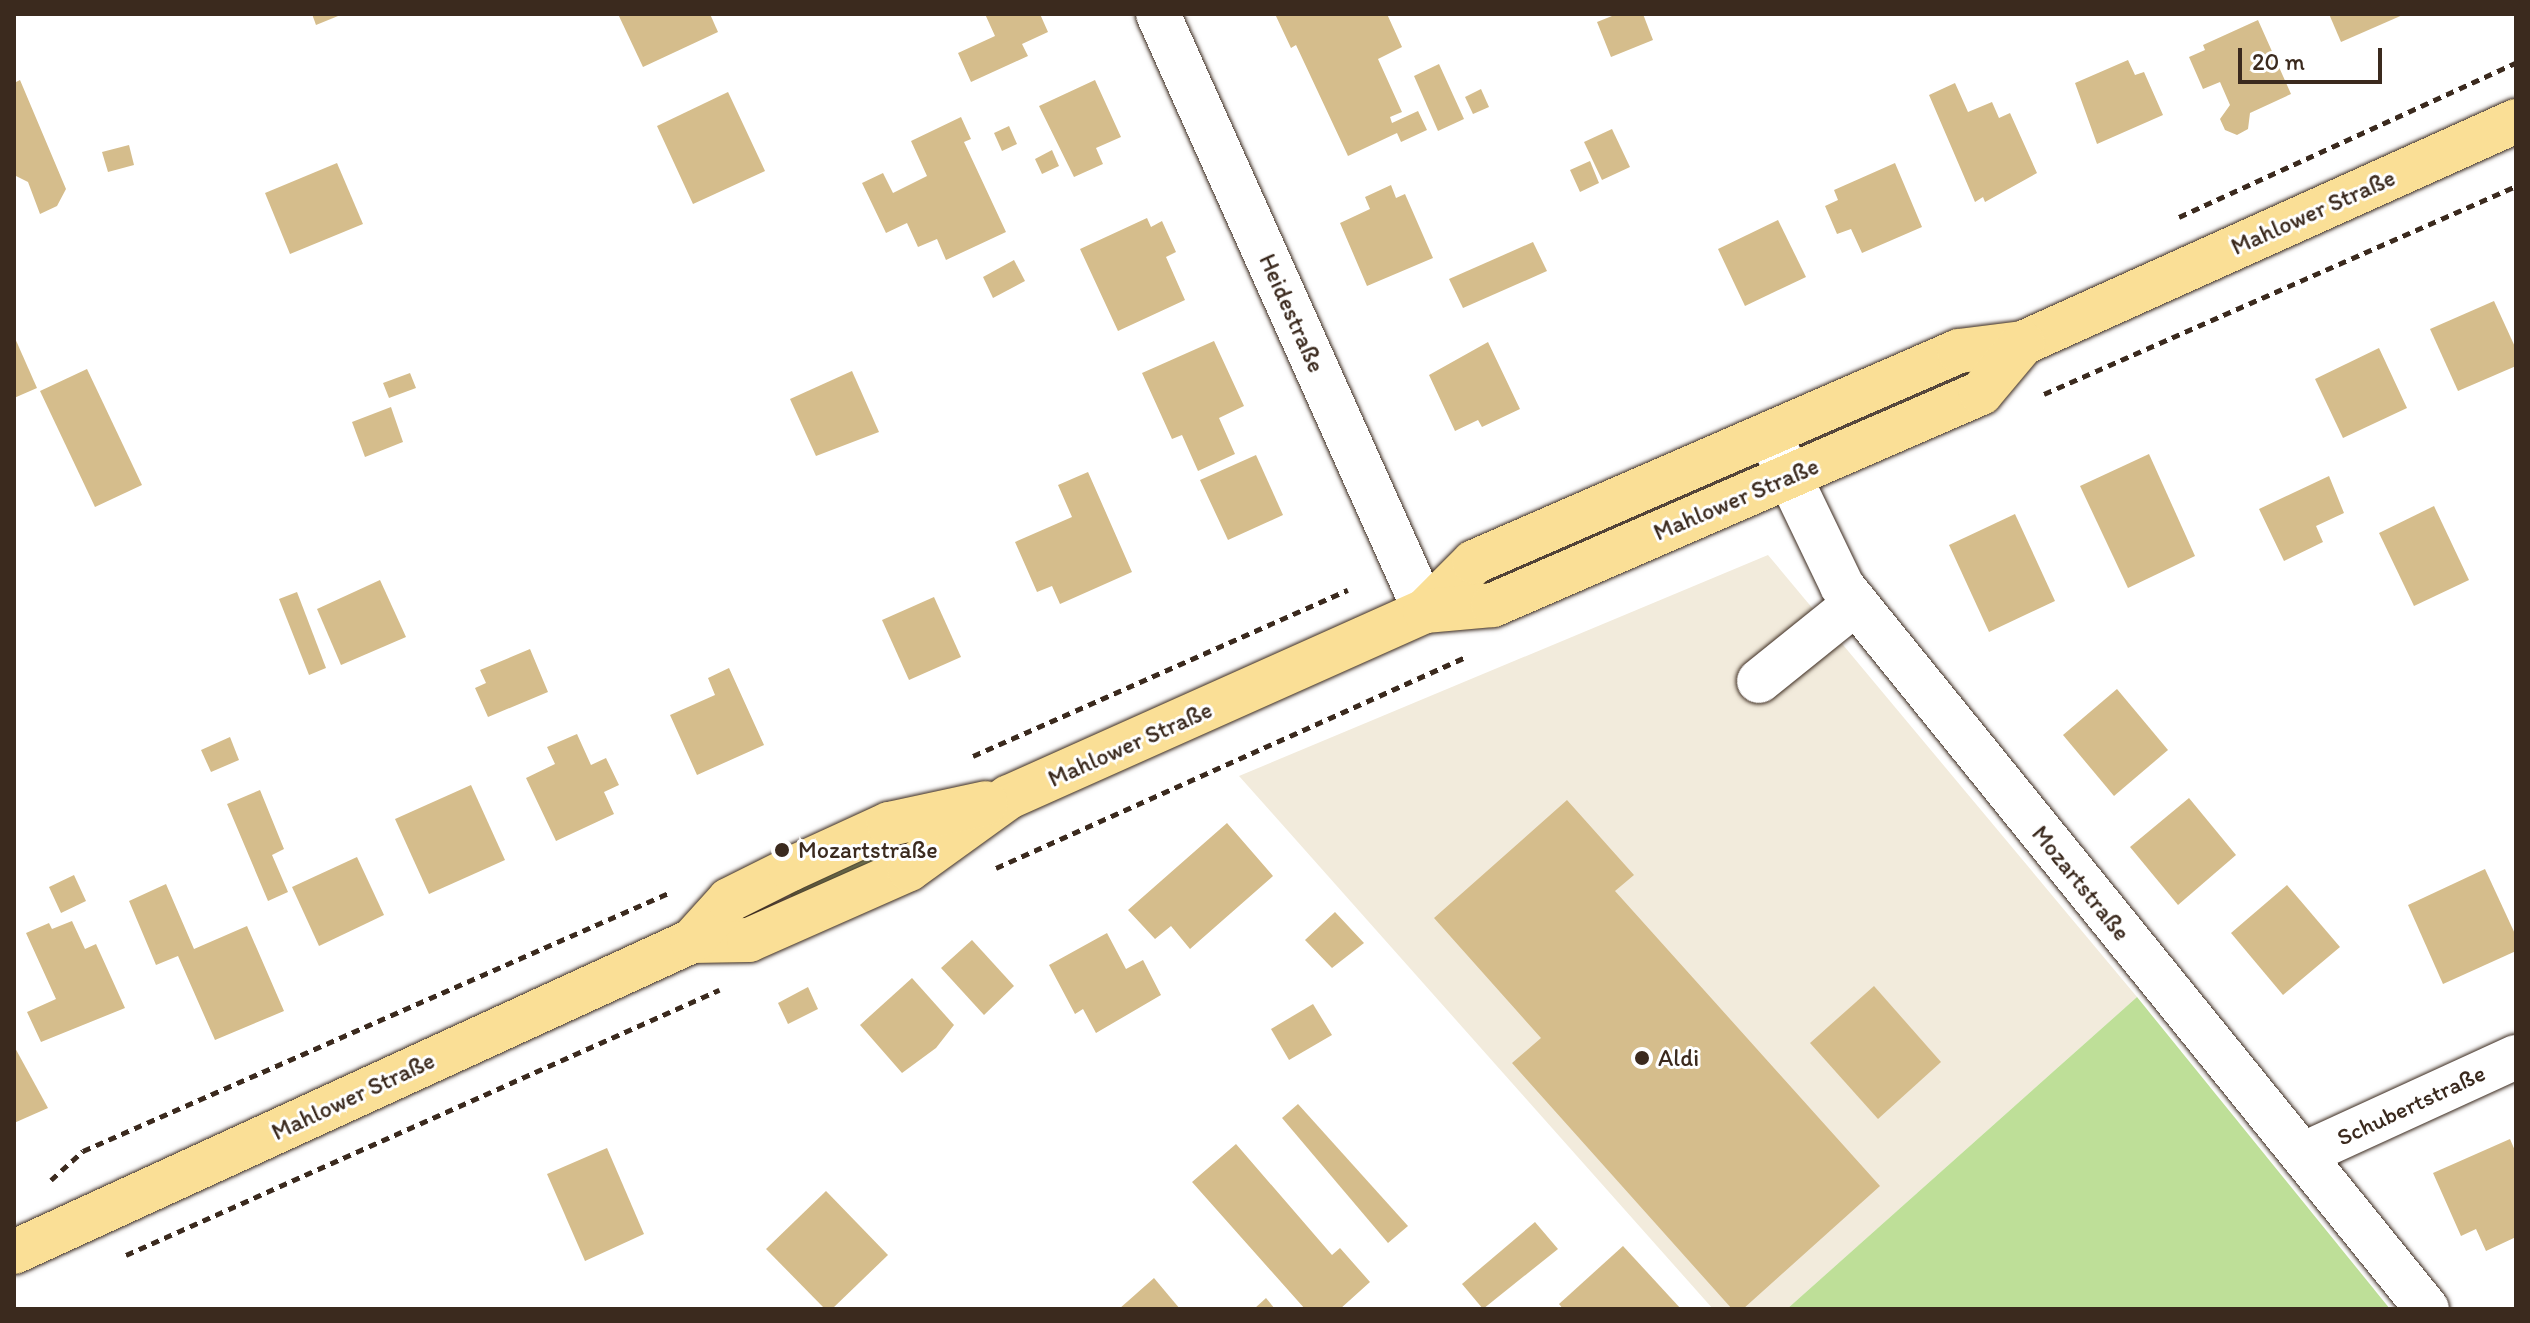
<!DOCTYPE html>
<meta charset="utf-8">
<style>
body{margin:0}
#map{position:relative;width:2530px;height:1323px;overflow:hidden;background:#fff;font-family:Itim,sans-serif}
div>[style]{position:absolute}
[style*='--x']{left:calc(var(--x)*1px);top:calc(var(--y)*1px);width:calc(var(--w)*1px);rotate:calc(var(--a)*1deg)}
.built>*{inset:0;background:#f2ebdc}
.green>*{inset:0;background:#bedf98}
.building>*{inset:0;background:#d5bd8c}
.path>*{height:5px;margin-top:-2.5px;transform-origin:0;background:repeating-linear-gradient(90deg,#3b2a1e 0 8px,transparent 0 14px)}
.roads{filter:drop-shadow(0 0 2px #3b2a1e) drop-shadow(0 0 2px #3b2a1e)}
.minor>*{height:44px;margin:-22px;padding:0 22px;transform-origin:22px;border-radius:22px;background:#fff}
.major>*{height:44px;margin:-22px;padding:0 22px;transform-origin:22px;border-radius:22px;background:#fadf96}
.dots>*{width:22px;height:22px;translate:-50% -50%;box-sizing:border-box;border:4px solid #fff;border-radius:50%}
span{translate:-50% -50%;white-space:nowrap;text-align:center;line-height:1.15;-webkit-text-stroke:6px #fff;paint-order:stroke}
.street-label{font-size:24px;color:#3b2a1e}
.poi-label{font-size:24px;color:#3b2a1e}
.left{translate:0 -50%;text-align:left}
.frame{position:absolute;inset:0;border:16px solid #3b2a1e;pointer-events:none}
.scale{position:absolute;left:2238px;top:48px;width:144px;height:36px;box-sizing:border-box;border:4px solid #3b2a1e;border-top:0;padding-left:10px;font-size:24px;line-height:28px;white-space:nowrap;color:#3b2a1e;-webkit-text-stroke:6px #fff;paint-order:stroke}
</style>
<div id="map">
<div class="built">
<div style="clip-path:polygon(1768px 555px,2137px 997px,1787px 1309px,1713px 1309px,1239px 776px)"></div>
</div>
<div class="green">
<div style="clip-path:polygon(873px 852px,879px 865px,795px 904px,788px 890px)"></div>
<div style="clip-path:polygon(2137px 997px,2390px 1309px,1787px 1309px)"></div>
</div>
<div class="building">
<div style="clip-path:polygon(312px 14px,343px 14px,316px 25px)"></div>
<div style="clip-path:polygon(618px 14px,710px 14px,718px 32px,643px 67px)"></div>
<div style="clip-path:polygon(985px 14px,1040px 14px,1048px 32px,1022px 44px,1028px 56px,971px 82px,958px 53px,995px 36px)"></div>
<div style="clip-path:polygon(1275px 14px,1387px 14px,1402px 47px,1378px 59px,1402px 112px,1390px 117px,1392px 123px,1418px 111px,1427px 130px,1401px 142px,1397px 133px,1348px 156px,1296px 45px,1291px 48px)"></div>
<div style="clip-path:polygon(1617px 14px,1643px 14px,1653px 40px,1611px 57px,1597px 22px)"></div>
<div style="clip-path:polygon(2329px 14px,2405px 14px,2341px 42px)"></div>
<div style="clip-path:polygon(2258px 20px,2291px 94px,2250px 113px,2248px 129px,2237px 135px,2225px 130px,2220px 119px,2230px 105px,2220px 82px,2203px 89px,2189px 57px,2205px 50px,2203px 45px)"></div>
<div style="clip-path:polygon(2128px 60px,2135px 75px,2144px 72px,2163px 115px,2097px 144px,2075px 83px)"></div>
<div style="clip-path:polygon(1439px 64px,1464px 119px,1438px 131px,1414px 76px)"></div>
<div style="clip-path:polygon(20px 80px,66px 189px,57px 206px,40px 214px,28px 182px,14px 175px,14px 83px)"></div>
<div style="clip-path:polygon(1095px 80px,1121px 137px,1096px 148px,1103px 164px,1074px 177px,1039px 106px)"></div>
<div style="clip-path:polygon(1955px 83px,1968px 112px,1992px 102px,1999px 118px,2010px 113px,2037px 173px,1985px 202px,1983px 197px,1975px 202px,1929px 95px)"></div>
<div style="clip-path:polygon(1481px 89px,1489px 107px,1473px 114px,1465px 97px)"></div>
<div style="clip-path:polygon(728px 92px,765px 171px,693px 204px,657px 126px)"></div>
<div style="clip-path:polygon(961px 117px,971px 139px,964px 142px,1006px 232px,946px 260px,937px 239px,918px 247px,907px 223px,886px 233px,862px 183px,883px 173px,893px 193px,927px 176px,911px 141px)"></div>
<div style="clip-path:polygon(1009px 126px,1017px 144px,1002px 151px,994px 133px)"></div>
<div style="clip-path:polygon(1612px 129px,1630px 167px,1602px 180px,1584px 142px)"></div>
<div style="clip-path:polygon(129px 145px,134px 165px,108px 172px,102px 152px)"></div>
<div style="clip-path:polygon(1052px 150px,1059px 166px,1042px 174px,1035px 159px)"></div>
<div style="clip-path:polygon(1590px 161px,1599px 183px,1580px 192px,1570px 170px)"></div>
<div style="clip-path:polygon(337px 163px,363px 224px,290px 254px,265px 193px)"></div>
<div style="clip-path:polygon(1895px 163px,1922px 227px,1862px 253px,1851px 229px,1837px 234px,1825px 206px,1838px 200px,1834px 190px)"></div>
<div style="clip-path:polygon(1391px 185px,1396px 198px,1405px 194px,1433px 258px,1367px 286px,1340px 223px,1370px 209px,1365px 197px)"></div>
<div style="clip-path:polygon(1147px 218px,1151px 227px,1162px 221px,1176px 252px,1166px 257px,1185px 300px,1118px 331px,1080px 249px)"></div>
<div style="clip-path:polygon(1778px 220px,1806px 277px,1745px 306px,1718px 249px)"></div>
<div style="clip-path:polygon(1533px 242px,1547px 271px,1463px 308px,1449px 279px)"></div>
<div style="clip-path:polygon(1014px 260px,1025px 281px,993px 298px,983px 277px)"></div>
<div style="clip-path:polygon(2494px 301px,2516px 349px,2516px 366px,2458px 391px,2430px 329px)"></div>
<div style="clip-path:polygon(14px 336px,37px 388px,14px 398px)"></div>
<div style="clip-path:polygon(1214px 341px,1244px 406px,1219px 418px,1235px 454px,1198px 471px,1182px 435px,1172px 439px,1142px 373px)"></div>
<div style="clip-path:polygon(1488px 342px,1520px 409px,1482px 427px,1478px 420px,1455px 431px,1429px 375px)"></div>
<div style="clip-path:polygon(2379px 348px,2407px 408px,2343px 438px,2315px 379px)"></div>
<div style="clip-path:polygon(87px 369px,142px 485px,95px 507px,40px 391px)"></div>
<div style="clip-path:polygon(852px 371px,879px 432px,816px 456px,790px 399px)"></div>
<div style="clip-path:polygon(410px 373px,416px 388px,389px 398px,383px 383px)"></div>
<div style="clip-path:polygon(391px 407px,403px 442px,365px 457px,352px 422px)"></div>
<div style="clip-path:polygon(2149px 454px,2195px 556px,2128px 588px,2080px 486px)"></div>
<div style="clip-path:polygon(1256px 455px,1283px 515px,1228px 540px,1200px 480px)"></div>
<div style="clip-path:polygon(1088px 472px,1132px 572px,1060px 604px,1052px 586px,1037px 592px,1015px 542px,1072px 517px,1058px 485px)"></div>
<div style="clip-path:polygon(2329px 476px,2344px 513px,2316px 526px,2323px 542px,2284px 561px,2259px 509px)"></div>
<div style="clip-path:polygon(2434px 506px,2469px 580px,2414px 606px,2379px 533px)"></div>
<div style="clip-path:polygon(2015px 514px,2055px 601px,1989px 632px,1949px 545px)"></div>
<div style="clip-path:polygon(380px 580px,406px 637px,341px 665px,317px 609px)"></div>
<div style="clip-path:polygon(297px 592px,326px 668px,309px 675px,279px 599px)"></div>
<div style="clip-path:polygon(934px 597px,961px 657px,909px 680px,882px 620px)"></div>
<div style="clip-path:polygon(530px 649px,548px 692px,488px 717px,475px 688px,486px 683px,480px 670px)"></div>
<div style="clip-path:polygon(729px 668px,764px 745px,697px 775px,670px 715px,715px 695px,708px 678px)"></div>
<div style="clip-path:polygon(2117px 689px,2168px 750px,2114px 796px,2063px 735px)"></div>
<div style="clip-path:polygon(577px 734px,591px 765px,606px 758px,619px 785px,604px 792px,614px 814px,556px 841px,526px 778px,555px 764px,547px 747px)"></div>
<div style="clip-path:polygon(230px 737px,239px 760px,211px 772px,201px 750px)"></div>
<div style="clip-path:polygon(471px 785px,505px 860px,429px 894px,395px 819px)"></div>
<div style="clip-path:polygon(260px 790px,284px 849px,272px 855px,288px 892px,268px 901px,227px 804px)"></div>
<div style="clip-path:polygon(2189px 798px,2236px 855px,2178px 905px,2130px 847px)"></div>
<div style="clip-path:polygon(1567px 800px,1634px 875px,1615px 891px,1880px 1186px,1743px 1309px,1732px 1309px,1512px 1063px,1541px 1038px,1434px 918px)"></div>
<div style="clip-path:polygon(1227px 823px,1273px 876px,1190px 949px,1171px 926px,1155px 939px,1128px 910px)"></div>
<div style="clip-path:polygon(357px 857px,384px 915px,319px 946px,292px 887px)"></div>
<div style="clip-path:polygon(2485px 869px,2516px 936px,2516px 951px,2443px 984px,2408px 905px)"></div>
<div style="clip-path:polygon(74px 875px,86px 901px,61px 913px,49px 887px)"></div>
<div style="clip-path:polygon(166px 884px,194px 949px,247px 926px,284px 1011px,215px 1040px,178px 956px,156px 965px,129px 901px)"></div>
<div style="clip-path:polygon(2287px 885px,2340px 947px,2283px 995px,2231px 933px)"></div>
<div style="clip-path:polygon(1335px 912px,1364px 943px,1332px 968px,1305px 940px)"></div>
<div style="clip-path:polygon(72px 921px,85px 949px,96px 944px,125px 1008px,41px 1042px,27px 1012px,56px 999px,26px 933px,49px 923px,52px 929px)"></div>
<div style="clip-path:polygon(1107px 933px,1126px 969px,1143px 960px,1161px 995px,1096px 1033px,1083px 1009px,1075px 1014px,1049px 965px)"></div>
<div style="clip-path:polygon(972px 940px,1014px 986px,984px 1015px,941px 968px)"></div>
<div style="clip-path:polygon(912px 978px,954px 1025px,936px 1048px,902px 1073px,860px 1025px)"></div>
<div style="clip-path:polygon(1874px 986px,1941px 1062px,1878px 1119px,1810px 1043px)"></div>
<div style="clip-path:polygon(808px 987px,818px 1009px,788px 1024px,778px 1003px)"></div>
<div style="clip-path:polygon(1313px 1004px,1332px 1035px,1289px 1060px,1271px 1029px)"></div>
<div style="clip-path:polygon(14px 1046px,48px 1108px,14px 1123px)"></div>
<div style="clip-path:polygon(1298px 1104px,1408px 1226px,1388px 1243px,1282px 1118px)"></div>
<div style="clip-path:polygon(2510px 1139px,2516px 1153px,2516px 1237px,2486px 1251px,2476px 1229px,2461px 1236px,2433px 1173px)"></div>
<div style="clip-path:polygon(1236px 1144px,1332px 1255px,1340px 1248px,1370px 1282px,1340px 1309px,1305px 1309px,1192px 1182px)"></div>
<div style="clip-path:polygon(607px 1148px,644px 1234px,585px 1261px,547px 1174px)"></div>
<div style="clip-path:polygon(826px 1191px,888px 1255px,832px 1309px,825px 1309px,766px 1249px)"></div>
<div style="clip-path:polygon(1535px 1222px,1558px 1249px,1483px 1309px,1462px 1284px)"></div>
<div style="clip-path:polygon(1623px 1246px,1681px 1309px,1563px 1309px,1559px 1304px)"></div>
<div style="clip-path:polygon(1154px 1278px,1180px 1309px,1119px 1309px)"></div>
<div style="clip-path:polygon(1266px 1298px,1275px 1309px,1254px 1309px)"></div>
</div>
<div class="path">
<div style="--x:2179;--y:217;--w:371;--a:-24.6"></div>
<div style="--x:2044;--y:394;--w:516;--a:-23.78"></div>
<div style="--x:973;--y:756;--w:410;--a:-23.9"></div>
<div style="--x:996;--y:868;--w:517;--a:-24.19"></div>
<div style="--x:51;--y:1180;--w:43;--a:-42.2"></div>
<div style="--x:83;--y:1151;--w:643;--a:-23.77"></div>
<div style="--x:126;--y:1255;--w:650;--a:-24.08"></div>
</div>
<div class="roads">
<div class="minor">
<div style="--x:1158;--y:14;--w:654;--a:65.9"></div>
<div style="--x:1769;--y:434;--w:169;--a:64.3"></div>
<div style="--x:1842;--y:586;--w:930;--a:51.02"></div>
<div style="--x:1759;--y:681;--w:124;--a:-38.8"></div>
<div style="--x:2306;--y:1153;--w:231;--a:-24.6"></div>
</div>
<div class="major">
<div style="--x:1425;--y:611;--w:69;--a:-45"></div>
<div style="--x:1474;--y:562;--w:529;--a:-23.51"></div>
<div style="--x:1959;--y:351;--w:64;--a:-7.1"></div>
<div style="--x:2023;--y:343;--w:541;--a:-24.24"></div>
<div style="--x:692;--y:941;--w:57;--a:-1"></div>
<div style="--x:749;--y:940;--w:175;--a:-23.9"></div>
<div style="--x:909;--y:869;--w:123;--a:-35.8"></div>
<div style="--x:1009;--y:797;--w:456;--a:-24.1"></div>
<div style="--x:1425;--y:611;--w:68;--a:-5"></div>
<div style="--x:1493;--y:605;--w:532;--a:-23.48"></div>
<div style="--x:1981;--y:393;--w:65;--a:-50"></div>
<div style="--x:14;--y:1252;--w:746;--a:-24.64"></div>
<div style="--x:692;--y:941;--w:55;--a:-47.9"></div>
<div style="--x:729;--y:900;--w:69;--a:-26.6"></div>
<div style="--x:791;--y:869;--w:108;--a:-24.7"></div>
<div style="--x:889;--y:824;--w:99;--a:-12.2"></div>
</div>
</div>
<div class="dots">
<div style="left:782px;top:850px;background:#3b2a1e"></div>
<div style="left:1642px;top:1058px;background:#3b2a1e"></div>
</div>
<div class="street-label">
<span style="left:2313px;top:212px;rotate:-24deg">Mahlower Straße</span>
<span style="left:1292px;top:313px;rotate:66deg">Heidestraße</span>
<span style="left:1736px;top:499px;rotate:-23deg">Mahlower Straße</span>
<span style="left:1130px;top:744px;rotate:-24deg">Mahlower Straße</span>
<span style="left:2081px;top:883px;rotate:51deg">Mozartstraße</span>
<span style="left:353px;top:1096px;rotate:-25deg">Mahlower Straße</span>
<span style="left:2411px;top:1105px;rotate:-25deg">Schubertstraße</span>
</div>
<div class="poi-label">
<span class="left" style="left:798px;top:850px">Mozartstraße</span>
<span class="left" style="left:1658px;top:1058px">Aldi</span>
</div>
<div class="frame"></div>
<div class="scale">20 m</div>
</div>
